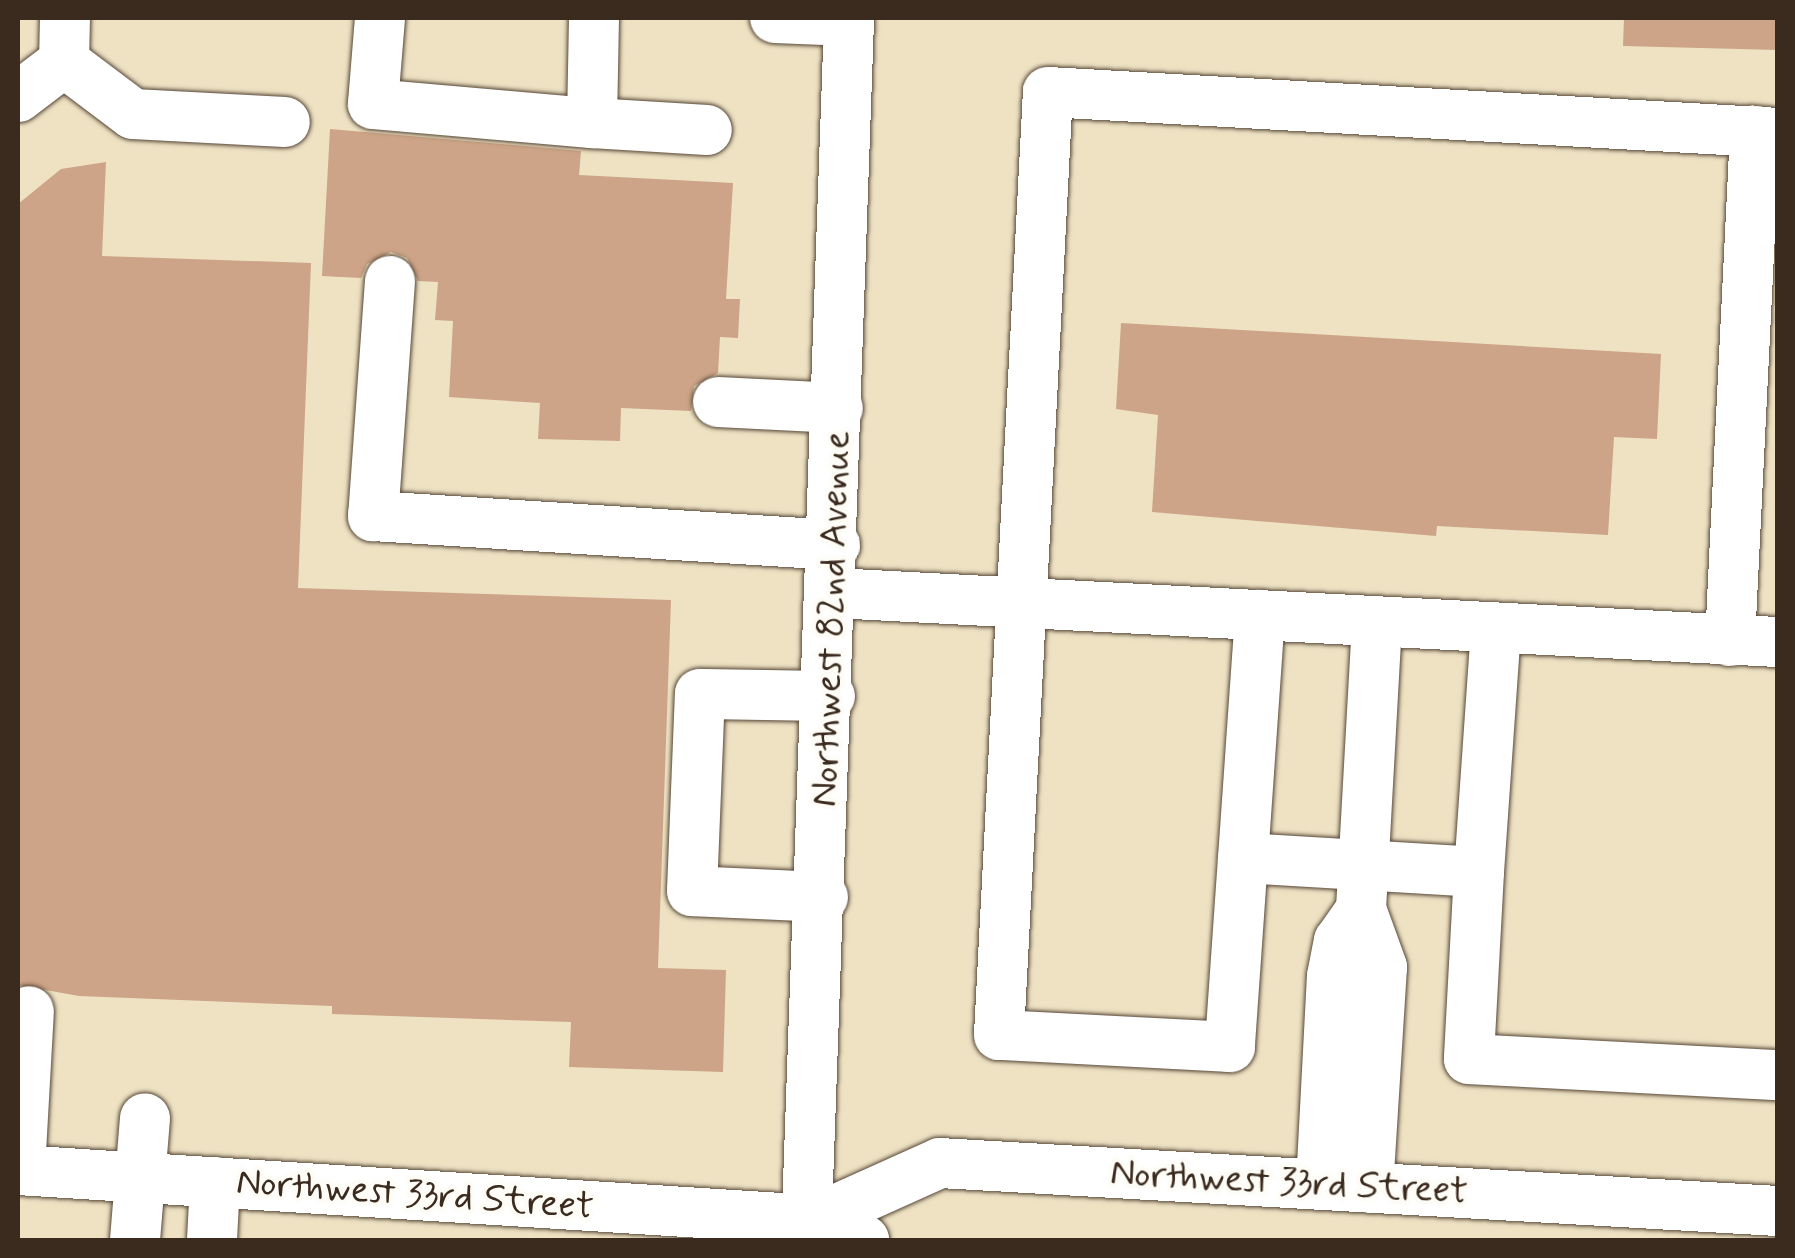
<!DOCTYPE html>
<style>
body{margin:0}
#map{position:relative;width:1795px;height:1258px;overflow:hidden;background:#eee2c3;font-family:Mynerve,sans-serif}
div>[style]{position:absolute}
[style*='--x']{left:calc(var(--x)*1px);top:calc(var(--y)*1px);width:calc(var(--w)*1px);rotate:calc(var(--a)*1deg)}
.building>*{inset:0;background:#cda487}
.roads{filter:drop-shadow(0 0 2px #564637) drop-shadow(0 0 2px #564637)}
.minor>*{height:50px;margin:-25px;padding:0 25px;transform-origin:25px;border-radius:25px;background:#fff}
span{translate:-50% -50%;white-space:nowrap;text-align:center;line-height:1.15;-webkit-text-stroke:9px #fdfcf7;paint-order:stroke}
.street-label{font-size:38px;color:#3b2a1e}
.frame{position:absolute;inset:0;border:20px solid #3b2a1e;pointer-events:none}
</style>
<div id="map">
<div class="building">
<div style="clip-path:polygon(1624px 18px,1778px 18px,1778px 50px,1623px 46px)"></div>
<div style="clip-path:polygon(330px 129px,581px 151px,579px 175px,733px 183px,726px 299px,740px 299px,738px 338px,720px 337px,718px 373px,694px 386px,691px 411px,621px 408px,620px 441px,538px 439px,540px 403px,449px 397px,453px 321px,435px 320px,438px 282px,418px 281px,407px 258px,391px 252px,367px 264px,361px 278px,322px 276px)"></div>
<div style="clip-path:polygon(106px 162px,102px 256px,311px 263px,298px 588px,671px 600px,658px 968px,726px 970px,723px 1072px,569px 1067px,571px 1022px,332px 1014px,332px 1006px,79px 996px,18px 985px,18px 204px,61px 169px)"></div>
<div style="clip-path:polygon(1121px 323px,1661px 354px,1657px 439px,1614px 437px,1608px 535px,1437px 526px,1436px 536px,1152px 512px,1158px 415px,1116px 409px)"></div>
</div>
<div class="roads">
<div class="minor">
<div style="--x:380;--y:18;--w:86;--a:94.7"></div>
<div style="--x:373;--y:104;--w:220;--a:5"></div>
<div style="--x:594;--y:18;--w:105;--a:91.1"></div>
<div style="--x:592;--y:123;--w:115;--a:3.5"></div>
<div style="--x:775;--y:18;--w:74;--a:2.3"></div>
<div style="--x:64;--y:62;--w:86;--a:37"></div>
<div style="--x:133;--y:114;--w:152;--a:3"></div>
<div style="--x:18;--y:97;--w:58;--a:-37.3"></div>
<div style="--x:64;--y:62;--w:44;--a:-88.7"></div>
<div style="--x:390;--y:281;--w:236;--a:94.1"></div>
<div style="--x:373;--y:516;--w:463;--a:3.6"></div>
<div style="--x:718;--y:402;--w:120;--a:2.9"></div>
<div style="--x:833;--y:593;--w:946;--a:2.97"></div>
<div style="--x:1260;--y:615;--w:433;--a:94"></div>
<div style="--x:1230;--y:1047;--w:231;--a:-177"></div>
<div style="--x:999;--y:1035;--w:944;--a:-87.03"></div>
<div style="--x:1048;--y:92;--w:731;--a:3.21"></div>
<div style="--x:1730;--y:641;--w:511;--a:-87.19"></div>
<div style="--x:1243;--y:858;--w:236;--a:3.4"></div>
<div style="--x:1479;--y:872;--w:187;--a:93.1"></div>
<div style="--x:1469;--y:1059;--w:309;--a:3"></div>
<div style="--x:1479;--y:872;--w:244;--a:-86"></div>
<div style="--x:823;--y:897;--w:131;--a:-177.4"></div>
<div style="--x:692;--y:891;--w:197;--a:-87.7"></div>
<div style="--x:700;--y:694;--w:130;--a:0.9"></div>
<div style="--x:1361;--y:909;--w:62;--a:70.1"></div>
<div style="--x:1382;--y:967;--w:221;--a:93.6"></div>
<div style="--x:18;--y:1170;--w:797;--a:3.6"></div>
<div style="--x:813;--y:1220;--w:55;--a:21.4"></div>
<div style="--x:20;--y:1170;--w:159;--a:-86.8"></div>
<div style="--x:1321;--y:1185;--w:209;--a:-87"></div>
<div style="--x:1332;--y:976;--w:36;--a:-79"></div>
<div style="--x:1339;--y:941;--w:39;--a:-55"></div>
<div style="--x:1361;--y:909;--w:287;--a:-86.8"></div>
<div style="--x:813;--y:1220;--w:139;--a:-24.2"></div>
<div style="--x:940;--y:1163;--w:839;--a:3.28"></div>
<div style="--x:135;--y:1240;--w:122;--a:-85.3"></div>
<div style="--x:212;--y:1240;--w:58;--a:-87"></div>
<div style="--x:806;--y:1240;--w:1223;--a:-87.98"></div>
</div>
</div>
<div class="street-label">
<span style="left:832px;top:619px;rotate:-88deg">Northwest 82nd Avenue</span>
<span style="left:1289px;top:1183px;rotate:3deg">Northwest 33rd Street</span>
<span style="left:415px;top:1195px;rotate:4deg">Northwest 33rd Street</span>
</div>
<div class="frame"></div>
</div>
